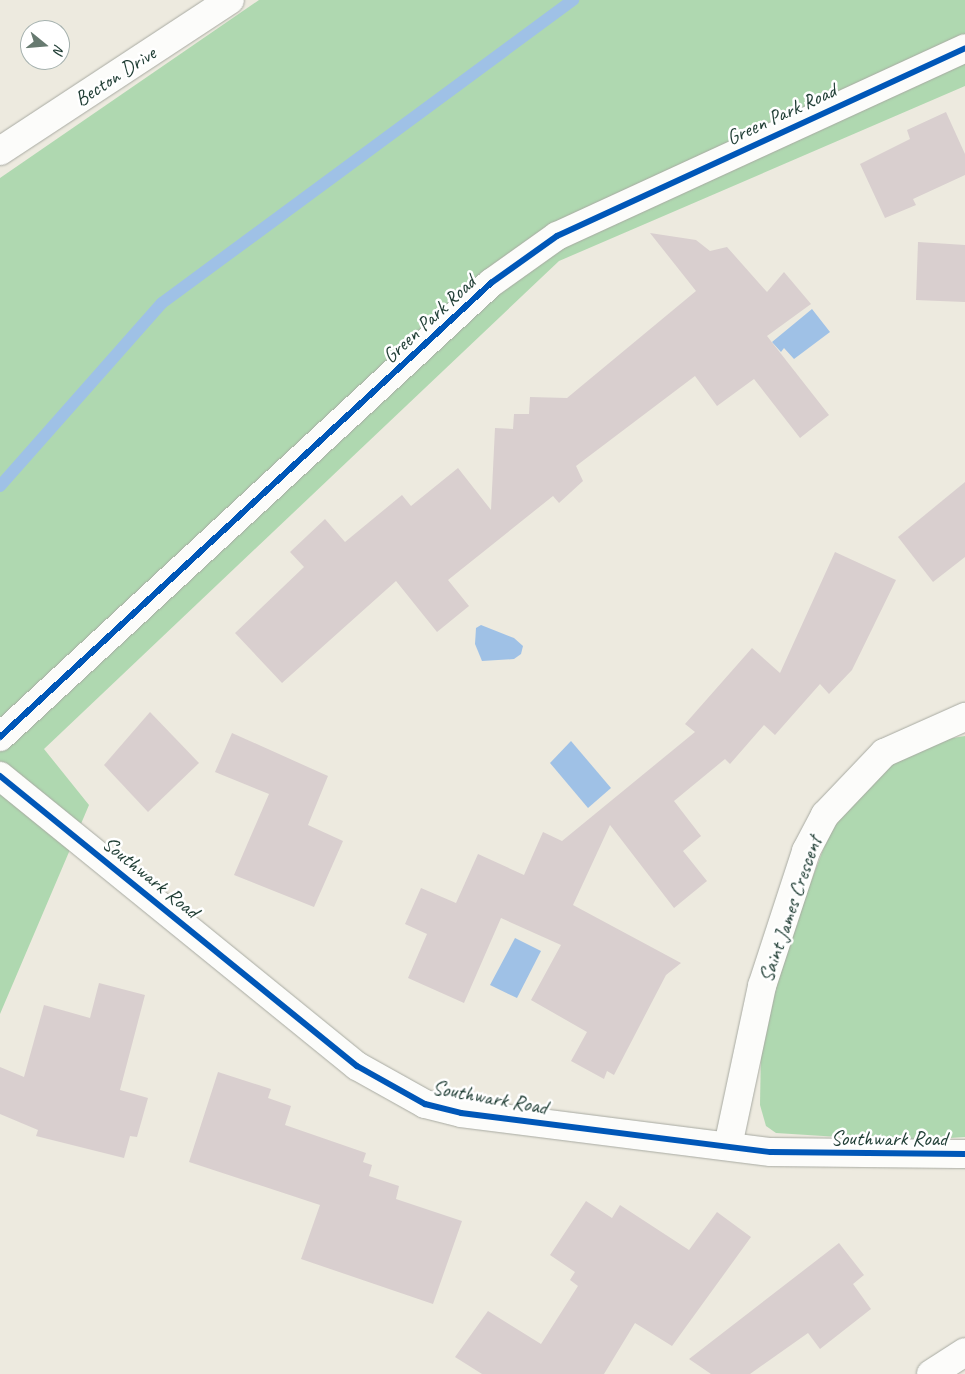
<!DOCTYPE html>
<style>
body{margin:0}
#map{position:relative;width:965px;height:1374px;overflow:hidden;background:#edeadf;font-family:Caveat,sans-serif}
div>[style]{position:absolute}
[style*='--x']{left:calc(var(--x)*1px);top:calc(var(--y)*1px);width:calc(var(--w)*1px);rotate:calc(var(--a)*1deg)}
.green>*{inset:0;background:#afd8b0}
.water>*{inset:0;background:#9fc1e6}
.stream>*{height:12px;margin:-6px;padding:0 6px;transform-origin:6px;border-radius:6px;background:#9fc1e6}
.building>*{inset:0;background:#d9cfcf}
.roads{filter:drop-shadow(0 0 1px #a8aaa2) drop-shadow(0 0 1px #a8aaa2)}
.street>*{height:28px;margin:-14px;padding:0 14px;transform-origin:14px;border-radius:14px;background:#fcfcfa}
.cycleway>*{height:6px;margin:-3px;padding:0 3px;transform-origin:3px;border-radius:3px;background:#0057b8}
span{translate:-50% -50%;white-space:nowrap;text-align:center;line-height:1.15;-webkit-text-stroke:5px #fff;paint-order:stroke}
.street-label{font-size:21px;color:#1f3d34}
.north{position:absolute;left:20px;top:20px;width:50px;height:50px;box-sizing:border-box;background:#fff;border:1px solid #a5b1ae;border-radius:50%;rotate:107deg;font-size:14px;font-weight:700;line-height:20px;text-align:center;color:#1f3d34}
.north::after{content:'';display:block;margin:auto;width:18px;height:22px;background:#677a70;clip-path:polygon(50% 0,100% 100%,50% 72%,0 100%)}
</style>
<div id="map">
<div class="green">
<div style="clip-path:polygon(259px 0,965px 0,965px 86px,559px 261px,44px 749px,89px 805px,0 1014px,0 178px)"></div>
<div style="clip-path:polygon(965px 736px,965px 1137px,902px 1141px,776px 1133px,766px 1126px,760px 1105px,761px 1050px,781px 961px,829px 834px,864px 785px,899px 759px,935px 741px)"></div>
</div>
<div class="water">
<div style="clip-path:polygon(812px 309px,830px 332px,794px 359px,784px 348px,781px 352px,772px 342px)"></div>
<div style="clip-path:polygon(481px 625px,514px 638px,523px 646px,521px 654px,514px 659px,482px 661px,475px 644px,476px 628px)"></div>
<div style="clip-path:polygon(571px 741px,611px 788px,588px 808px,550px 763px)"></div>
<div style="clip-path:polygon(515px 938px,541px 951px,517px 998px,490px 985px)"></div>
</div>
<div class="stream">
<div style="--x:0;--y:486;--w:244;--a:-48.5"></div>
<div style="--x:162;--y:303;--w:511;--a:-36.4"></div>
</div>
<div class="building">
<div style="clip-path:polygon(946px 112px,965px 154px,965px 175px,913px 199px,916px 205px,885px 218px,860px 164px,910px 139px,907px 130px)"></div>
<div style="clip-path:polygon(650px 233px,696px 240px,710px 251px,727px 247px,767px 292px,784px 272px,811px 304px,767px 336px,829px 415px,800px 438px,754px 379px,717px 406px,695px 376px,576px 466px,583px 481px,559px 503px,553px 496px,448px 580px,469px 606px,437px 632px,396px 581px,282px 683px,235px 633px,304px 567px,290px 552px,325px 519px,345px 542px,402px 495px,411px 506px,458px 468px,491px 510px,495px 428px,513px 429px,514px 414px,529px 414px,530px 397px,567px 398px,696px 291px)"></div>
<div style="clip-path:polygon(918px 242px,965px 245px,965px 302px,916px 300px)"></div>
<div style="clip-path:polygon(965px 482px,965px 557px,933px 582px,898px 537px)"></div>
<div style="clip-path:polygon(835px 552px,896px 580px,852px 670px,829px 694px,820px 684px,775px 735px,764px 725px,730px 764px,725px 759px,674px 801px,701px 836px,683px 851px,707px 881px,674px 908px,610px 825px,573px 905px,681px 963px,666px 975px,614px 1075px,607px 1071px,604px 1079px,571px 1061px,587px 1032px,531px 1000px,561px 945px,501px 918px,464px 1003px,408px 978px,427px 934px,405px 924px,421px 888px,456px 903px,478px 854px,524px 875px,543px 832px,562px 841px,695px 732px,685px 724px,752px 648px,780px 673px)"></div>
<div style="clip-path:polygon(150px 712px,199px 763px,148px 812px,104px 765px)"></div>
<div style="clip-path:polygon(232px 733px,328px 776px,308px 825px,343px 841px,314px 907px,234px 875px,269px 794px,215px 772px)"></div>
<div style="clip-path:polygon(99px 983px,145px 995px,120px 1090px,148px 1098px,137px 1137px,130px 1136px,124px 1158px,36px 1136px,38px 1130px,0 1114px,0 1067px,24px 1077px,44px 1005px,90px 1018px)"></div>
<div style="clip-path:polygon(218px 1072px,271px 1089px,268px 1098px,291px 1106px,285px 1125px,366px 1153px,363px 1162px,372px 1165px,369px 1176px,399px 1186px,396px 1199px,462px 1221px,433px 1304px,301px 1259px,320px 1205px,189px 1162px)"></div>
<div style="clip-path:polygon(586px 1201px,612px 1218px,620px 1205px,689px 1250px,717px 1212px,751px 1237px,672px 1346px,635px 1323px,604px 1374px,482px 1374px,455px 1357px,488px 1311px,541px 1344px,578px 1286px,570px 1280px,575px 1272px,550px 1255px)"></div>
<div style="clip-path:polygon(839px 1243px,864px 1275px,853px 1284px,871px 1309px,820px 1349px,808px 1333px,750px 1374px,711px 1374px,689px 1359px)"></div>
</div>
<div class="roads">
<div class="street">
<div style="--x:0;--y:151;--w:275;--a:-33.3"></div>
<div style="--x:0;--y:737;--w:669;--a:-42.76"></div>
<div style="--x:491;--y:283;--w:81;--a:-35.5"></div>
<div style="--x:557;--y:236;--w:449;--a:-24.7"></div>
<div style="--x:0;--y:776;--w:460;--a:39.1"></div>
<div style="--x:357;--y:1066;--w:78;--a:29.2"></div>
<div style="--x:425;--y:1104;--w:37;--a:14"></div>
<div style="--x:461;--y:1113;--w:312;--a:7.2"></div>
<div style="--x:771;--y:1152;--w:194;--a:0.6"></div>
<div style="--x:728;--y:1146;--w:164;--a:-78"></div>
<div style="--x:762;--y:986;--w:142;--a:-71.9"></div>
<div style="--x:806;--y:851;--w:41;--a:-62.2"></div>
<div style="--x:825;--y:815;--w:86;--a:-46.4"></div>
<div style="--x:884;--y:753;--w:89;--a:-24"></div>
<div style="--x:931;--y:1374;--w:40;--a:-32.9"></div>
</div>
</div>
<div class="cycleway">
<div style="--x:0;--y:737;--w:669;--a:-42.76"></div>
<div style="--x:491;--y:283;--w:81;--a:-35.5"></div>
<div style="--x:557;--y:236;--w:449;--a:-24.7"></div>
<div style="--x:0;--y:776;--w:460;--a:39.1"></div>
<div style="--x:357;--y:1066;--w:78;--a:29.2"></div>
<div style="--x:425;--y:1104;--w:37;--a:14"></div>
<div style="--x:461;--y:1113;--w:312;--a:7.2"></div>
<div style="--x:771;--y:1152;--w:194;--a:0.6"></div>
</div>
<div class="street-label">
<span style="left:115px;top:76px;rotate:-33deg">Becton Drive</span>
<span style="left:781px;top:114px;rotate:-25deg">Green Park Road</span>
<span style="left:429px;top:319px;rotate:-43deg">Green Park Road</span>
<span style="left:151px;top:877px;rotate:39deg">Southwark Road</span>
<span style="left:790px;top:909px;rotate:-71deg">Saint James Crescent</span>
<span style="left:490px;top:1097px;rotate:10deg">Southwark Road</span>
<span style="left:889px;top:1138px">Southwark Road</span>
</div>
<div class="north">N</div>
</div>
